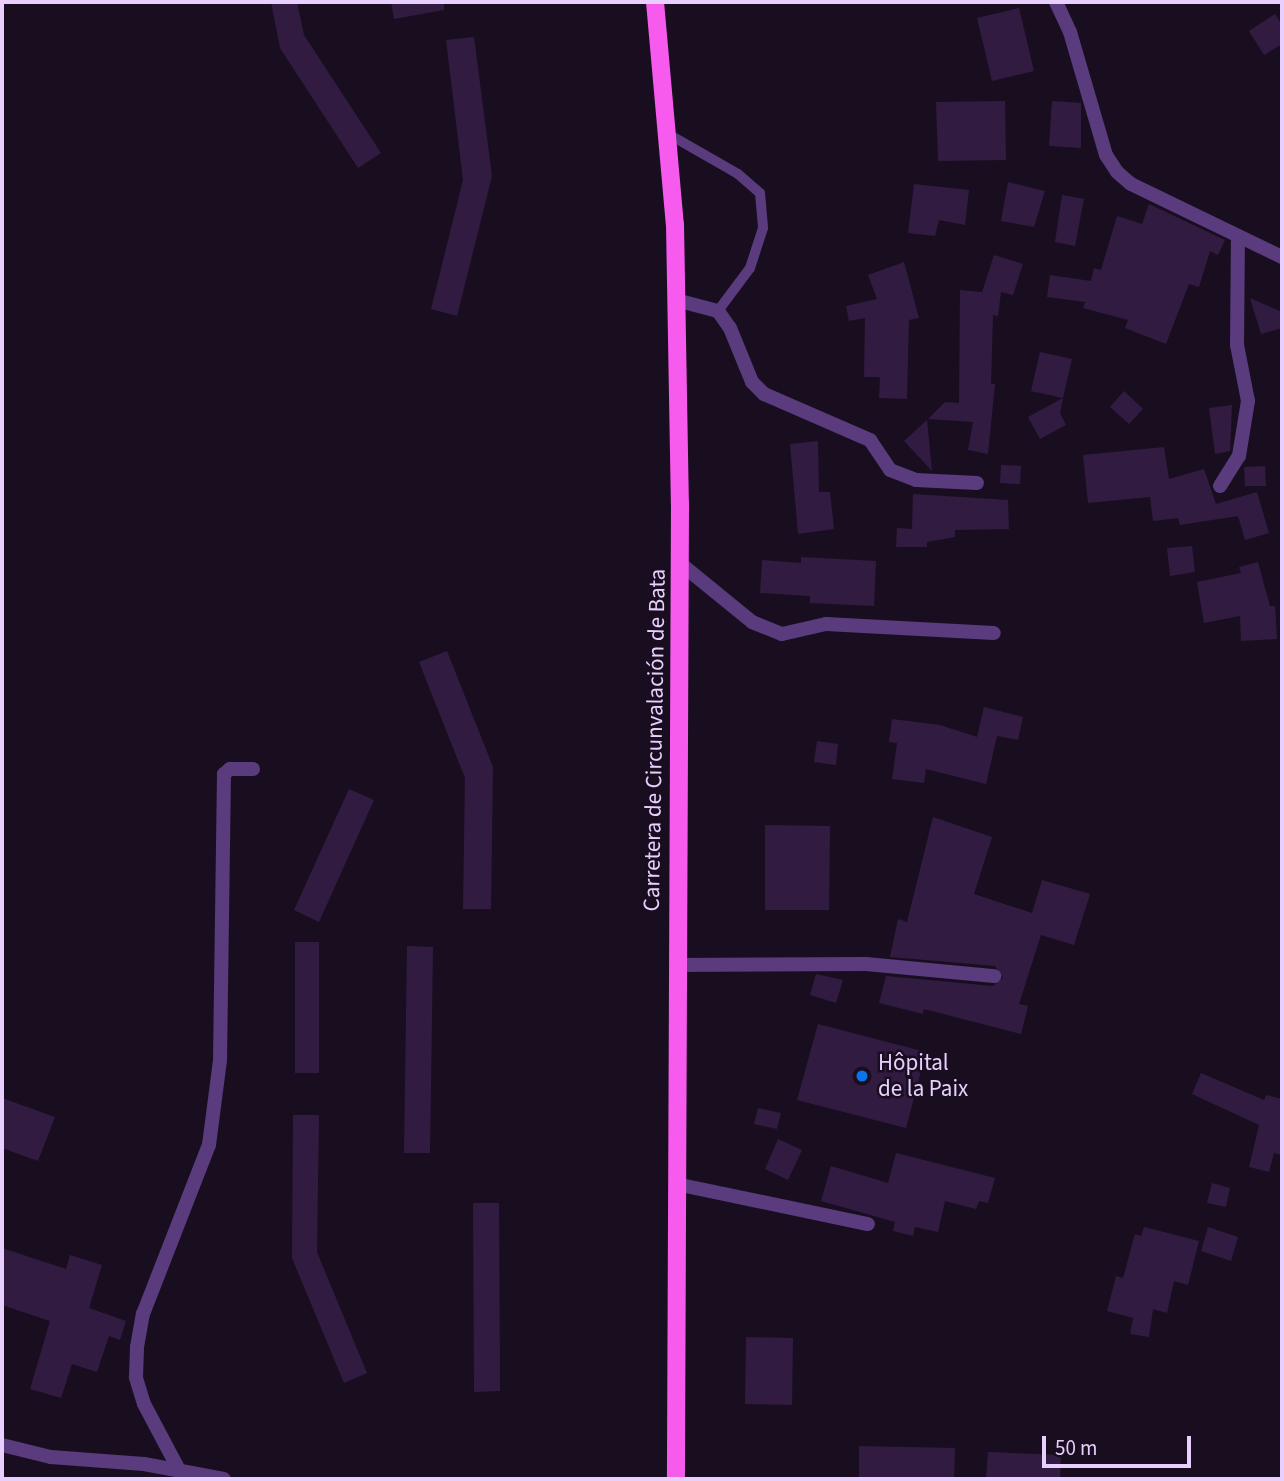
<!DOCTYPE html>
<meta charset="utf-8">
<style>
body{margin:0}
#map{position:relative;width:1284px;height:1481px;overflow:hidden;background:#190e20;font-family:"Source Sans 3",sans-serif}
div>[style]{position:absolute}
[style*='--x']{left:calc(var(--x)*1px);top:calc(var(--y)*1px);width:calc(var(--w)*1px);rotate:calc(var(--a)*1deg)}
.building>*{inset:0;background:#321b40}
.service>*{height:10px;margin:-5px;padding:0 5px;transform-origin:5px;border-radius:5px;background:#5a3b7d}
.minor>*{height:14px;margin:-7px;padding:0 7px;transform-origin:7px;border-radius:7px;background:#5a3b7d}
.primary>*{height:18px;margin:-9px;padding:0 9px;transform-origin:9px;border-radius:9px;background:#f75bee}
.dots>*{width:19px;height:19px;translate:-50% -50%;box-sizing:border-box;border:4px solid #190e20;border-radius:50%}
span{translate:-50% -50%;white-space:nowrap;text-align:center;line-height:1.15;-webkit-text-stroke:5px #190e20;paint-order:stroke}
.street-label{font-size:23px;color:#e8cffd}
.poi-label{font-size:23px;color:#e8cffd}
.left{translate:0 -50%;text-align:left}
.frame{position:absolute;inset:0;border:4px solid #e8cffd;pointer-events:none}
.scale{position:absolute;left:1042px;top:1436px;width:149px;height:32px;box-sizing:border-box;border:4px solid #e8cffd;border-top:0;padding-left:9px;font-size:21px;line-height:24px;white-space:nowrap;color:#e8cffd;-webkit-text-stroke:5px #190e20;paint-order:stroke}
</style>
<div id="map">
<div class="building">
<div style="clip-path:polygon(271px 2px,297px 2px,304px 35px,381px 153px,358px 168px,280px 48px)"></div>
<div style="clip-path:polygon(391px 2px,444px 2px,444px 10px,394px 19px)"></div>
<div style="clip-path:polygon(1019px 8px,1034px 71px,992px 81px,977px 18px)"></div>
<div style="clip-path:polygon(1275px 14px,1282px 25px,1282px 44px,1264px 55px,1249px 31px)"></div>
<div style="clip-path:polygon(474px 37px,492px 176px,457px 316px,431px 309px,463px 180px,446px 40px)"></div>
<div style="clip-path:polygon(1005px 101px,1006px 160px,938px 161px,936px 102px)"></div>
<div style="clip-path:polygon(1052px 101px,1081px 103px,1081px 148px,1049px 146px)"></div>
<div style="clip-path:polygon(1008px 182px,1045px 191px,1034px 227px,1001px 221px)"></div>
<div style="clip-path:polygon(914px 184px,969px 190px,965px 225px,939px 220px,935px 236px,908px 233px)"></div>
<div style="clip-path:polygon(1062px 195px,1084px 199px,1075px 246px,1055px 242px)"></div>
<div style="clip-path:polygon(1149px 204px,1225px 240px,1218px 255px,1210px 251px,1199px 287px,1189px 284px,1166px 344px,1125px 328px,1128px 320px,1083px 308px,1085px 302px,1047px 297px,1050px 275px,1091px 281px,1094px 268px,1101px 270px,1117px 216px,1142px 224px)"></div>
<div style="clip-path:polygon(994px 255px,1023px 264px,1013px 295px,1001px 292px,998px 316px,993px 315px,991px 384px,995px 384px,988px 454px,968px 450px,973px 422px,928px 419px,945px 402px,959px 403px,960px 290px,982px 292px)"></div>
<div style="clip-path:polygon(904px 262px,919px 318px,909px 320px,907px 399px,879px 398px,880px 377px,864px 377px,865px 318px,849px 321px,846px 306px,877px 299px,868px 275px)"></div>
<div style="clip-path:polygon(1250px 298px,1282px 312px,1282px 328px,1261px 334px)"></div>
<div style="clip-path:polygon(1040px 352px,1072px 359px,1063px 398px,1031px 391px)"></div>
<div style="clip-path:polygon(1124px 391px,1143px 409px,1129px 424px,1110px 407px)"></div>
<div style="clip-path:polygon(1063px 398px,1060px 413px,1066px 425px,1040px 439px,1028px 417px)"></div>
<div style="clip-path:polygon(1232px 405px,1230px 451px,1215px 454px,1209px 408px)"></div>
<div style="clip-path:polygon(927px 420px,932px 471px,904px 441px)"></div>
<div style="clip-path:polygon(818px 441px,819px 492px,830px 492px,834px 529px,798px 534px,790px 444px)"></div>
<div style="clip-path:polygon(1164px 447px,1169px 479px,1204px 469px,1216px 504px,1257px 492px,1269px 533px,1245px 540px,1238px 516px,1180px 525px,1178px 518px,1153px 521px,1150px 497px,1088px 503px,1083px 455px)"></div>
<div style="clip-path:polygon(1001px 465px,1021px 466px,1020px 484px,1000px 483px)"></div>
<div style="clip-path:polygon(1265px 466px,1266px 486px,1245px 486px,1244px 467px)"></div>
<div style="clip-path:polygon(913px 494px,1008px 500px,1009px 529px,955px 530px,955px 537px,927px 542px,927px 547px,896px 547px,897px 528px,912px 529px)"></div>
<div style="clip-path:polygon(1192px 546px,1195px 572px,1170px 576px,1167px 548px)"></div>
<div style="clip-path:polygon(801px 557px,876px 561px,874px 606px,810px 603px,810px 596px,760px 593px,762px 560px,801px 563px)"></div>
<div style="clip-path:polygon(1258px 562px,1270px 606px,1275px 606px,1277px 639px,1241px 641px,1240px 616px,1204px 623px,1197px 582px,1241px 573px,1239px 567px)"></div>
<div style="clip-path:polygon(447px 651px,493px 767px,491px 909px,463px 909px,465px 778px,419px 662px)"></div>
<div style="clip-path:polygon(984px 707px,1023px 717px,1018px 740px,997px 736px,986px 784px,926px 769px,924px 783px,892px 779px,897px 743px,889px 742px,892px 719px,940px 725px,977px 737px)"></div>
<div style="clip-path:polygon(817px 741px,838px 744px,836px 765px,814px 762px)"></div>
<div style="clip-path:polygon(349px 789px,374px 800px,319px 922px,294px 910px)"></div>
<div style="clip-path:polygon(933px 817px,992px 837px,974px 894px,1032px 913px,1042px 880px,1090px 894px,1074px 945px,1041px 935px,1019px 1004px,1028px 1006px,1021px 1034px,924px 1009px,923px 1014px,879px 1003px,886px 976px,993px 986px,1003px 978px,995px 966px,890px 957px,898px 919px,907px 922px)"></div>
<div style="clip-path:polygon(765px 825px,830px 826px,829px 910px,765px 910px)"></div>
<div style="clip-path:polygon(295px 942px,319px 942px,319px 1073px,295px 1073px)"></div>
<div style="clip-path:polygon(407px 946px,433px 947px,430px 1153px,404px 1153px)"></div>
<div style="clip-path:polygon(816px 974px,843px 980px,836px 1003px,810px 995px)"></div>
<div style="clip-path:polygon(818px 1024px,926px 1052px,906px 1128px,797px 1100px)"></div>
<div style="clip-path:polygon(1201px 1073px,1264px 1100px,1266px 1095px,1282px 1099px,1282px 1155px,1274px 1153px,1269px 1172px,1249px 1167px,1259px 1125px,1192px 1094px)"></div>
<div style="clip-path:polygon(2px 1098px,55px 1117px,38px 1161px,2px 1148px)"></div>
<div style="clip-path:polygon(758px 1108px,781px 1113px,777px 1129px,754px 1124px)"></div>
<div style="clip-path:polygon(293px 1115px,319px 1115px,317px 1252px,367px 1373px,344px 1383px,292px 1258px)"></div>
<div style="clip-path:polygon(778px 1139px,802px 1150px,788px 1180px,765px 1169px)"></div>
<div style="clip-path:polygon(896px 1153px,995px 1178px,988px 1203px,979px 1201px,976px 1209px,945px 1201px,938px 1232px,915px 1227px,913px 1236px,893px 1231px,895px 1222px,821px 1201px,831px 1166px,888px 1183px)"></div>
<div style="clip-path:polygon(1212px 1183px,1230px 1188px,1226px 1207px,1207px 1203px)"></div>
<div style="clip-path:polygon(473px 1203px,499px 1203px,500px 1391px,474px 1392px)"></div>
<div style="clip-path:polygon(1144px 1227px,1199px 1241px,1188px 1285px,1174px 1281px,1167px 1313px,1153px 1309px,1149px 1337px,1130px 1334px,1133px 1318px,1107px 1311px,1116px 1276px,1123px 1278px,1135px 1234px,1141px 1236px)"></div>
<div style="clip-path:polygon(1208px 1227px,1238px 1237px,1231px 1261px,1201px 1251px)"></div>
<div style="clip-path:polygon(2px 1248px,66px 1269px,70px 1255px,102px 1265px,89px 1308px,126px 1321px,120px 1340px,109px 1336px,97px 1372px,72px 1364px,61px 1398px,30px 1389px,50px 1321px,2px 1305px)"></div>
<div style="clip-path:polygon(746px 1337px,793px 1338px,792px 1405px,745px 1404px)"></div>
<div style="clip-path:polygon(859px 1446px,955px 1448px,954px 1479px,859px 1479px)"></div>
<div style="clip-path:polygon(988px 1452px,1061px 1455px,1060px 1479px,986px 1479px)"></div>
</div>
<div class="service">
<div style="--x:670;--y:135;--w:78;--a:29.8"></div>
<div style="--x:738;--y:174;--w:29;--a:41"></div>
<div style="--x:760;--y:193;--w:35;--a:85"></div>
<div style="--x:763;--y:228;--w:42;--a:108"></div>
<div style="--x:750;--y:268;--w:54;--a:126.7"></div>
</div>
<div class="minor">
<div style="--x:1056;--y:2;--w:33;--a:65"></div>
<div style="--x:1070;--y:32;--w:128;--a:73.7"></div>
<div style="--x:1106;--y:155;--w:20;--a:57"></div>
<div style="--x:1117;--y:172;--w:18;--a:41"></div>
<div style="--x:1131;--y:184;--w:168;--a:25.8"></div>
<div style="--x:676;--y:300;--w:43;--a:14.7"></div>
<div style="--x:718;--y:311;--w:21;--a:55"></div>
<div style="--x:730;--y:328;--w:58;--a:67.8"></div>
<div style="--x:752;--y:382;--w:17;--a:45"></div>
<div style="--x:764;--y:394;--w:116;--a:23.5"></div>
<div style="--x:870;--y:440;--w:36;--a:56"></div>
<div style="--x:890;--y:470;--w:28;--a:21"></div>
<div style="--x:916;--y:480;--w:61;--a:2.8"></div>
<div style="--x:1220;--y:486;--w:36;--a:-58"></div>
<div style="--x:1239;--y:456;--w:56;--a:-80.7"></div>
<div style="--x:1248;--y:401;--w:57;--a:-101.1"></div>
<div style="--x:1237;--y:345;--w:109;--a:-89.5"></div>
<div style="--x:681;--y:564;--w:92;--a:39.2"></div>
<div style="--x:752;--y:622;--w:32;--a:22"></div>
<div style="--x:782;--y:634;--w:45;--a:-12.8"></div>
<div style="--x:826;--y:624;--w:168;--a:3.1"></div>
<div style="--x:677;--y:965;--w:189;--a:-0.3"></div>
<div style="--x:866;--y:964;--w:129;--a:5.4"></div>
<div style="--x:676;--y:1184;--w:196;--a:11.8"></div>
<div style="--x:2;--y:1445;--w:50;--a:13.8"></div>
<div style="--x:51;--y:1457;--w:93;--a:4.3"></div>
<div style="--x:144;--y:1464;--w:81;--a:10.6"></div>
<div style="--x:179;--y:1470;--w:75;--a:-117.9"></div>
<div style="--x:144;--y:1404;--w:28;--a:-107"></div>
<div style="--x:136;--y:1377;--w:30;--a:-88"></div>
<div style="--x:137;--y:1347;--w:34;--a:-80"></div>
<div style="--x:143;--y:1314;--w:181;--a:-68.7"></div>
<div style="--x:209;--y:1145;--w:86;--a:-82.6"></div>
<div style="--x:220;--y:1060;--w:286;--a:-89.2"></div>
<div style="--x:224;--y:774;--w:8;--a:-40"></div>
<div style="--x:230;--y:769;--w:23;--a:0"></div>
</div>
<div class="primary">
<div style="--x:655;--y:2;--w:223;--a:84.9"></div>
<div style="--x:675;--y:224;--w:280;--a:89"></div>
<div style="--x:680;--y:504;--w:975;--a:90.24"></div>
</div>
<div class="dots">
<div style="left:862px;top:1076px;background:#0b73ec"></div>
</div>
<div class="street-label">
<span style="left:655px;top:740px;rotate:-89deg">Carretera de Circunvalación de Bata</span>
</div>
<div class="poi-label">
<span class="left" style="left:878px;top:1076px">Hôpital<br>de la Paix</span>
</div>
<div class="frame"></div>
<div class="scale">50 m</div>
</div>
